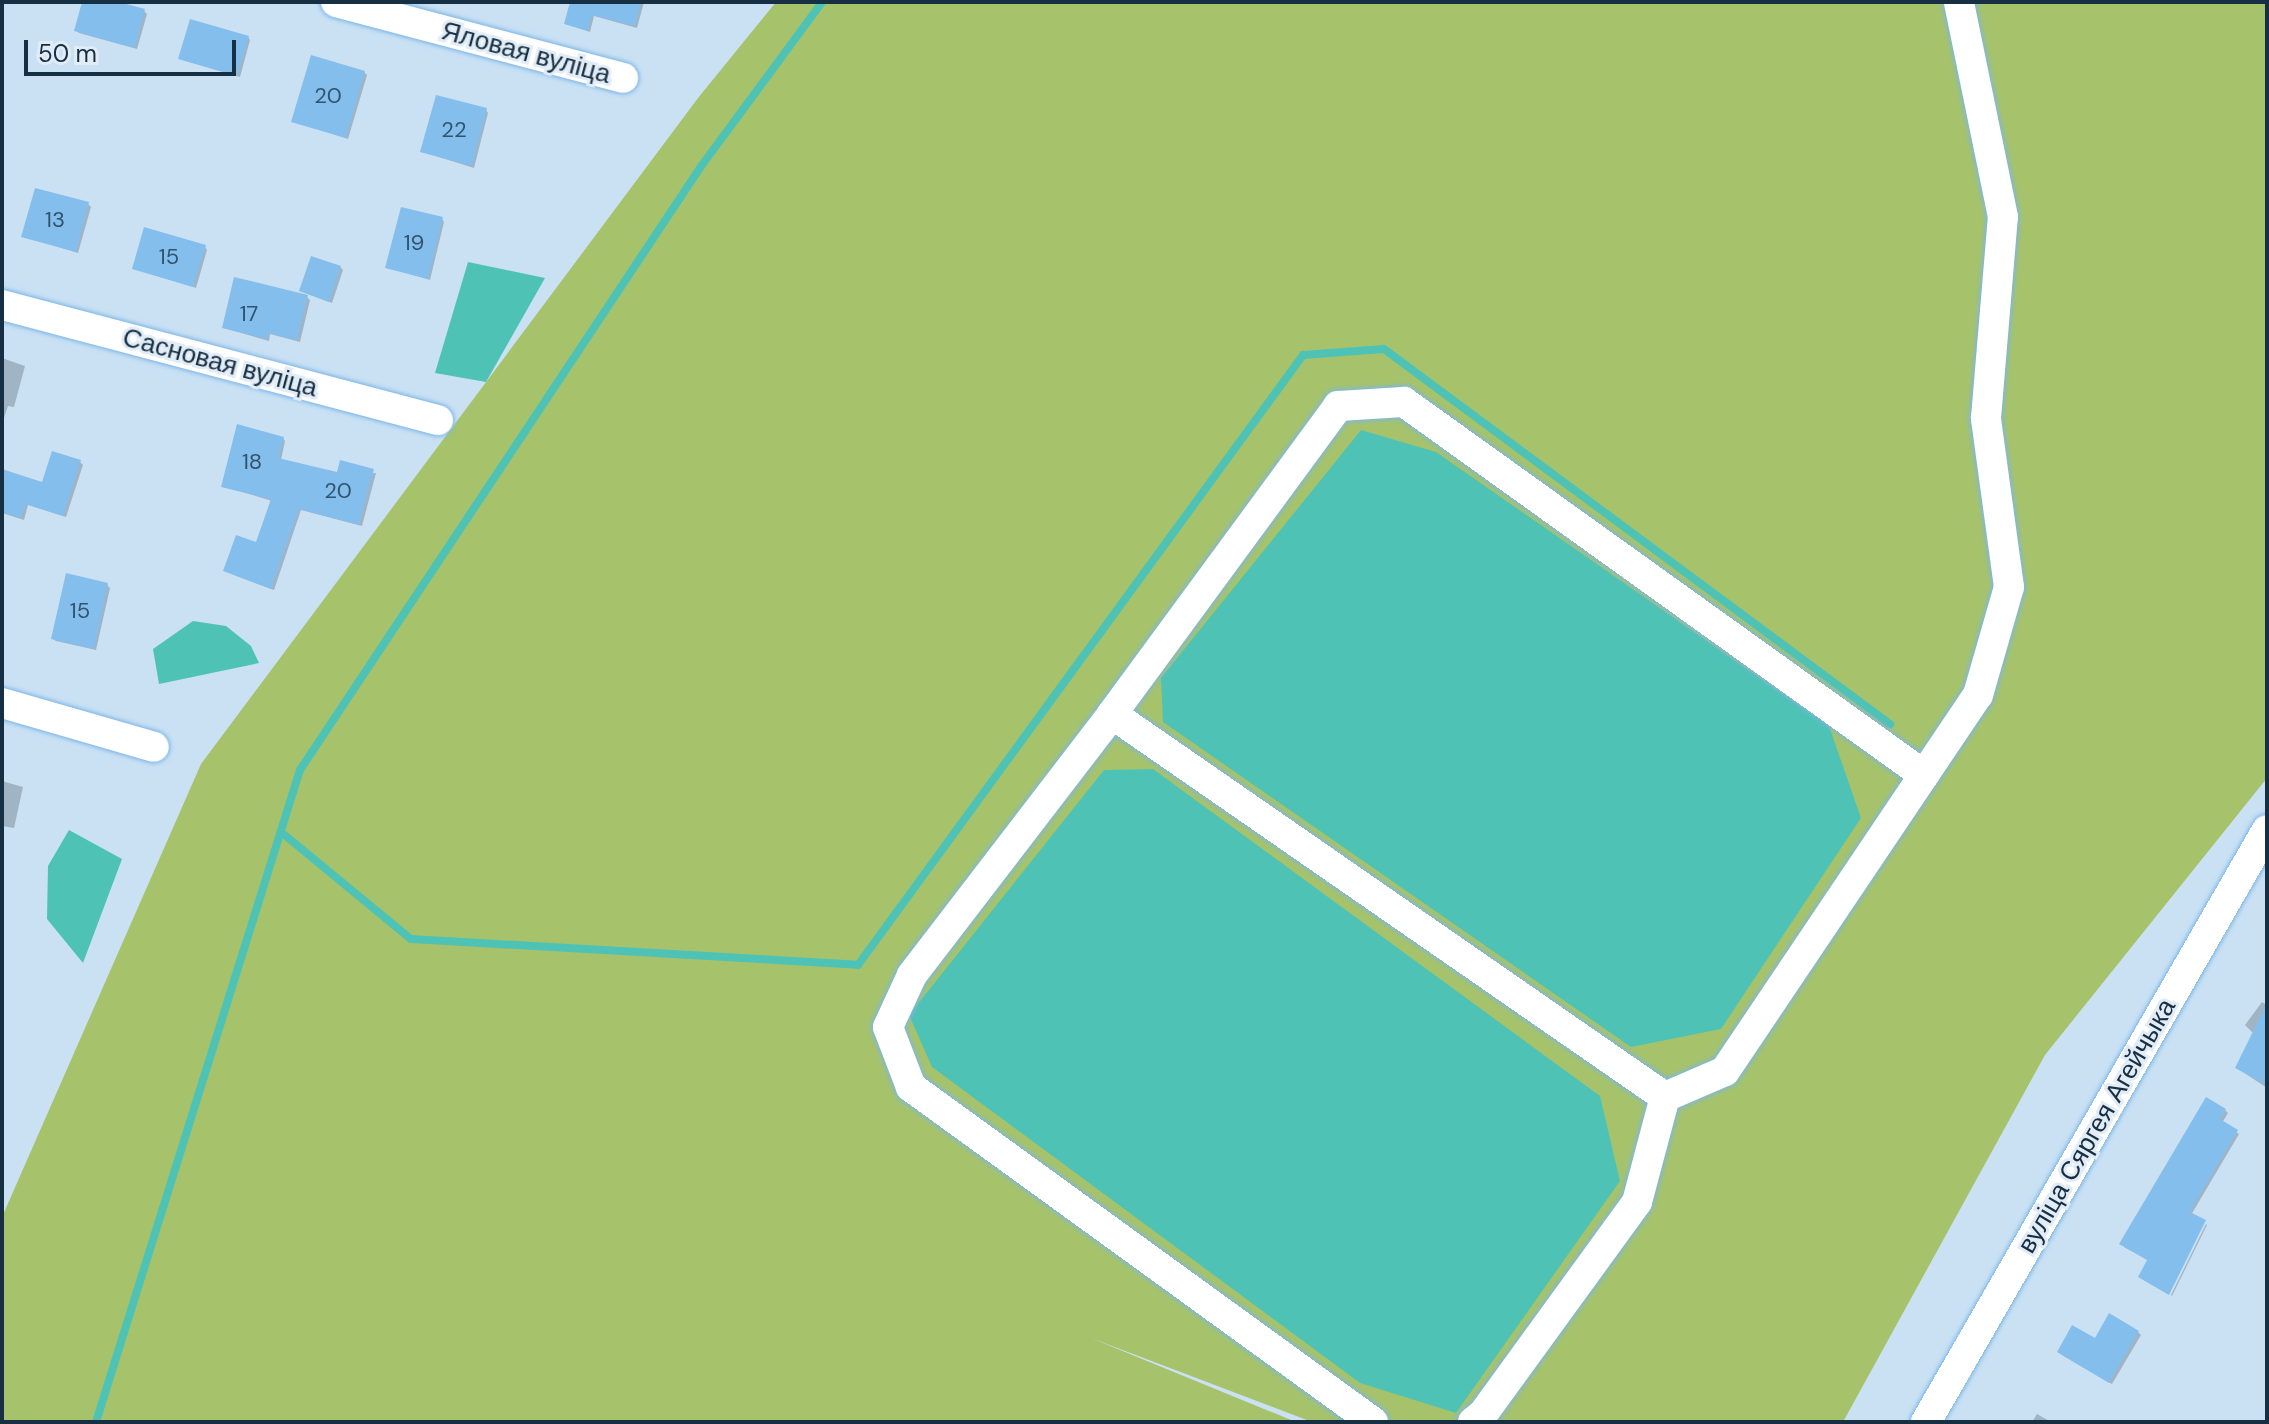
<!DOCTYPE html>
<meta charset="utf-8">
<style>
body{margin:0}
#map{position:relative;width:2269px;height:1424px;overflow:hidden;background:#cae1f4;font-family:"DM Sans",sans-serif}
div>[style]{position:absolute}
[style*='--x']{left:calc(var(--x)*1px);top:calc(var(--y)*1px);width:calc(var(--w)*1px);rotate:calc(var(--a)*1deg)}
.green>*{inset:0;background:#a6c36c}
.water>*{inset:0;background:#4ec3b5}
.shadow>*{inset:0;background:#0003}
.stream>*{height:8px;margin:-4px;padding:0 4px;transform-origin:4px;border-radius:4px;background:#4ec3b5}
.building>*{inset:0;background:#84beed}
.roads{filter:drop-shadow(0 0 2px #7cb6e5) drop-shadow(0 0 2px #7cb6e5)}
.minor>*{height:30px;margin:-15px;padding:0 15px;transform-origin:15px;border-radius:15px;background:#fff}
span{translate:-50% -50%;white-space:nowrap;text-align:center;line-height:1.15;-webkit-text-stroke:6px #e1ecf6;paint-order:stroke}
.number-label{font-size:22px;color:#32536d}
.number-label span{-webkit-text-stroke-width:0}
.street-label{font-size:26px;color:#172f42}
.frame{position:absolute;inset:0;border:4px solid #172f42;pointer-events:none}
.scale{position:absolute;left:24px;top:40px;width:212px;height:36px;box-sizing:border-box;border:4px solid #172f42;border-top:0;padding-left:10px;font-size:24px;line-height:28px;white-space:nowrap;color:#172f42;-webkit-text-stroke:6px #e1ecf6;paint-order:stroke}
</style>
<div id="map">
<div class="green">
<div style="clip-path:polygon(776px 2px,2267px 2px,2267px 778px,2045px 1055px,1843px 1422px,1312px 1422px,1091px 1338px,1296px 1422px,2px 1422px,2px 1217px,201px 764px,698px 98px)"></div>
</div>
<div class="water">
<div style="clip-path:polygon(468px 262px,545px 278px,486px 382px,435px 373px)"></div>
<div style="clip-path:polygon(1361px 430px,1436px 452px,1829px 726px,1861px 818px,1721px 1029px,1631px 1047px,1163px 722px,1161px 678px)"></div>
<div style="clip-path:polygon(193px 621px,226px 626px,251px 646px,259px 663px,159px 684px,153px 649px)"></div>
<div style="clip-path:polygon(1153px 769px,1600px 1096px,1620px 1181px,1456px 1413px,1360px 1383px,932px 1067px,909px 1015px,1104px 770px)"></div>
<div style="clip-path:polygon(69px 830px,122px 859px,83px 963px,47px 919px,48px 866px)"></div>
</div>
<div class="shadow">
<div style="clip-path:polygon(84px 2px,111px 2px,144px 11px,147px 14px,137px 49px,79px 33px,77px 31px)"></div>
<div style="clip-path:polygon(572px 2px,644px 2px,637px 28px,594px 16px,590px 32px,566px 24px)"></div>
<div style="clip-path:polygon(248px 37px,250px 40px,240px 77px,180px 59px)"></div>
<div style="clip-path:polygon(364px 72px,367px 75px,348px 139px,293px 121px)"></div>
<div style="clip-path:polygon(486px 110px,488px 113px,474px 168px,423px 152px)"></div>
<div style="clip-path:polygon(88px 204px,91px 207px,78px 253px,24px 236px)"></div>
<div style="clip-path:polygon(442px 219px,444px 222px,430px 280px,387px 267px)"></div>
<div style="clip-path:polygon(205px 247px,207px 250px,196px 288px,134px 268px)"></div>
<div style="clip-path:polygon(340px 267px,343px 270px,332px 303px,301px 291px)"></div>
<div style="clip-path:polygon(307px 297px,310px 300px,300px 342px,270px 334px,269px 341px,224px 328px)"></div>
<div style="clip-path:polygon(2px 358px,25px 366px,14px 407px,8px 406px,2px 424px)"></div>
<div style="clip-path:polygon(283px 438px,285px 441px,281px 460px,339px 475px,376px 473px,362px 526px,301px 510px,274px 590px,225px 571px,257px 545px,272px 501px,223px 486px)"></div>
<div style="clip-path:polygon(80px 462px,83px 465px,66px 517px,28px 505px,24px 520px,2px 513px,2px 471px,43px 484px)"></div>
<div style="clip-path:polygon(107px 585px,110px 588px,96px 650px,56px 641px,53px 639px)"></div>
<div style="clip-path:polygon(2px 781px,23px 787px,14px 828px,2px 826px)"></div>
<div style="clip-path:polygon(2262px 1002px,2267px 1005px,2267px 1088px,2237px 1068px,2254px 1034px,2245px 1025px)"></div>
<div style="clip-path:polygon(2225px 1110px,2228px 1113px,2222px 1123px,2239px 1134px,2191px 1215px,2149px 1260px,2124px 1247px)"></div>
<div style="clip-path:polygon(2206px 1224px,2207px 1225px,2172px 1296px,2171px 1295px)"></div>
<div style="clip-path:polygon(2138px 1332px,2141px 1335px,2112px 1384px,2062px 1355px,2096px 1341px)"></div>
<div style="clip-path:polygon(2037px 1414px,2051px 1422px,2032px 1422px)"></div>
</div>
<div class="stream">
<div style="--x:281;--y:832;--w:168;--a:39.5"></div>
<div style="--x:411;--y:939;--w:448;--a:3.3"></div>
<div style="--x:858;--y:965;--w:755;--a:-53.89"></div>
<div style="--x:1303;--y:355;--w:81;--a:-4.2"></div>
<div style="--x:1384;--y:349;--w:630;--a:36.54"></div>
<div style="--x:96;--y:1422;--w:683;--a:-72.63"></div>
<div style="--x:300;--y:770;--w:726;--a:-56.4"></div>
<div style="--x:702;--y:165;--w:202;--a:-53.6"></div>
</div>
<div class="building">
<div style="clip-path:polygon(82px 2px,119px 2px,145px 9px,135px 48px,74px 31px)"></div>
<div style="clip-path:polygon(570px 2px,641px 2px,635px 26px,592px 15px,588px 31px,564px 24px)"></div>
<div style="clip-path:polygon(190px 19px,249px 36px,237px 76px,178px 59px)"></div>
<div style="clip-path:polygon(311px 55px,365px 71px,346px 138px,291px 122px)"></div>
<div style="clip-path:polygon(436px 95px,487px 108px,472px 166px,420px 152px)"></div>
<div style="clip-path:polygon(35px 188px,89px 202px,76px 252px,21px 237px)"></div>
<div style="clip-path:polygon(401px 207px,443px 217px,428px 279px,385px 268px)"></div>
<div style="clip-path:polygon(144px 227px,206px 245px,193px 287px,132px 269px)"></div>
<div style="clip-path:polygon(311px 256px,341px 266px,329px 302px,299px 291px)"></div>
<div style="clip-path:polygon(234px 277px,308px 295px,297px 340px,268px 333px,267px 339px,222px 328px)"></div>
<div style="clip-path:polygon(237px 424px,284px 437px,278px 458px,337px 472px,340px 460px,374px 469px,359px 525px,299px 509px,271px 589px,223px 571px,236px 535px,256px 542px,271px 499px,221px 487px)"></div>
<div style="clip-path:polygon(52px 451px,81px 460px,63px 516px,26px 504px,21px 518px,2px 512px,2px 469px,42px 482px)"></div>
<div style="clip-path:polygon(66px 573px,108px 583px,94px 649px,51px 639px)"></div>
<div style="clip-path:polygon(2267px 1003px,2267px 1085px,2235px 1068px)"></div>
<div style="clip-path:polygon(2206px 1097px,2226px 1109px,2220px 1119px,2238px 1130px,2190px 1212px,2206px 1220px,2169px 1295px,2138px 1277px,2147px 1260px,2119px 1244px)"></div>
<div style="clip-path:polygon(2109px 1313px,2139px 1331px,2109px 1383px,2057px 1352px,2072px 1325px,2095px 1338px)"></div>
</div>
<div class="roads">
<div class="minor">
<div style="--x:336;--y:2;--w:297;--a:14.8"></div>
<div style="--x:2;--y:305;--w:451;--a:14.8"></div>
<div style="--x:2;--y:703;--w:158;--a:16.1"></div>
<div style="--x:1112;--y:714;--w:673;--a:34.71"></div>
<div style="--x:1373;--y:1422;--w:571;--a:-144.05"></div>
<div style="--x:911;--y:1087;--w:64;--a:-111"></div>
<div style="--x:888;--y:1027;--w:57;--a:-65.2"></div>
<div style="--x:912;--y:975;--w:329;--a:-52.5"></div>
<div style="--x:1112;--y:714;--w:382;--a:-53.7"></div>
<div style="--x:1338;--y:406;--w:66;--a:-3.5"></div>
<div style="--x:1404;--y:402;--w:640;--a:35.65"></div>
<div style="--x:1473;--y:1422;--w:13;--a:-39"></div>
<div style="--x:1483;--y:1414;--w:262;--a:-54"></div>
<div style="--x:1637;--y:1202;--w:109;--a:-75.1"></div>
<div style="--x:1665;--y:1097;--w:65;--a:-23.4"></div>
<div style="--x:1725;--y:1071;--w:453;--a:-56.1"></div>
<div style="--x:1978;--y:695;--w:112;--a:-74"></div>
<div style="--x:2009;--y:587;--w:171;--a:-97.8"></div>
<div style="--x:1986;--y:418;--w:202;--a:-85.2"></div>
<div style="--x:2003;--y:217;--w:219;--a:-101.6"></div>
<div style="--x:1926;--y:1422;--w:683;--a:-60.06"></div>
</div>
</div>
<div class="number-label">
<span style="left:328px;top:96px">20</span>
<span style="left:454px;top:130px">22</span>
<span style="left:55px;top:220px">13</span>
<span style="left:414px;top:243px">19</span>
<span style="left:169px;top:257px">15</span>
<span style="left:249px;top:314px">17</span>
<span style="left:252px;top:462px">18</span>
<span style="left:338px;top:491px">20</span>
<span style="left:80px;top:611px">15</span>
</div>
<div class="street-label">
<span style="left:526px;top:53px;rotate:15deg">Яловая вуліца</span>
<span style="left:220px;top:363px;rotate:15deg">Сасновая вуліца</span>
<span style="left:2097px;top:1126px;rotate:-60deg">вуліца Сяргея Агейчыка</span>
</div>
<div class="frame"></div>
<div class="scale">50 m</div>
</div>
